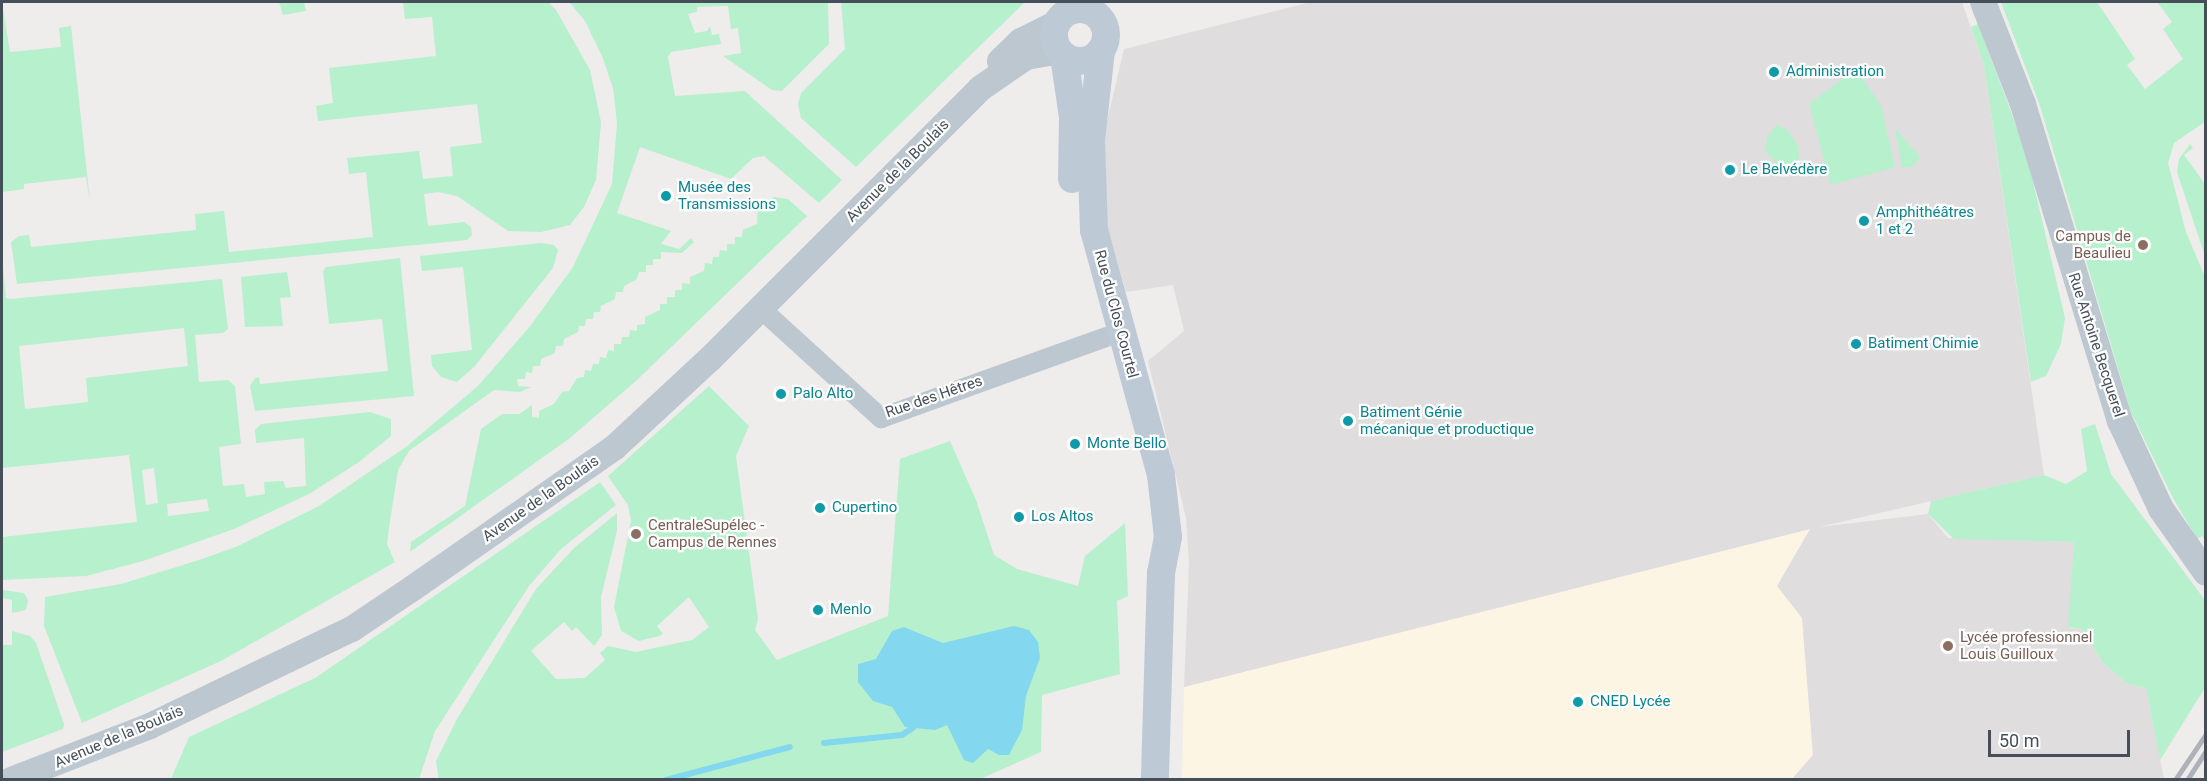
<!DOCTYPE html>
<meta charset="utf-8">
<style>
body{margin:0}
#map{position:relative;width:2207px;height:781px;overflow:hidden;background:#efecec;font-family:Roboto,sans-serif}
div>[style]{position:absolute}
[style*='--x']{left:calc(var(--x)*1px);top:calc(var(--y)*1px);width:calc(var(--w)*1px);rotate:calc(var(--a)*1deg)}
.commercial>*{inset:0;background:#fcf5e3}
.education>*{inset:0;background:#e0ddde}
.green>*{inset:0;background:#b7f0cd}
.water>*{inset:0;background:#83d7ee}
.stream>*{height:6px;margin:-3px;padding:0 3px;transform-origin:3px;border-radius:3px;background:#83d7ee}
.minor>*{height:20px;margin:-10px;padding:0 10px;transform-origin:10px;border-radius:10px;background:#bcc7cf}
.tertiary>*{height:26px;margin:-13px;padding:0 13px;transform-origin:13px;border-radius:13px;background:#bcc7cf}
.secondary>*{height:28px;margin:-14px;padding:0 14px;transform-origin:14px;border-radius:14px;background:#bec9d6}
.secondary>.ring{margin:-14px;padding:0;box-sizing:content-box;background:none;border:28px solid #bec9d6;border-radius:50%}
.rail>*{height:4.5px;margin:-2.25px;padding:0 2.25px;transform-origin:2.25px;border-radius:2.25px;background:#aeb1b7}
.dots>*{width:16px;height:16px;translate:-50% -50%;box-sizing:border-box;border:3px solid #fff;border-radius:50%}
span{translate:-50% -50%;white-space:nowrap;text-align:center;line-height:1.15;-webkit-text-stroke:4.5px #fff;paint-order:stroke}
.culture-label{font-size:15px;color:#0d838f}
.left{translate:0 -50%;text-align:left}
.street-label{font-size:15px;color:#444f5a}
.education-label{font-size:15px;color:#785e54}
.right{translate:-100% -50%;text-align:right}
.frame{position:absolute;inset:0;border:3px solid #444f5a;pointer-events:none}
.scale{position:absolute;left:1988px;top:730px;width:142px;height:27px;box-sizing:border-box;border:3px solid #444f5a;border-top:0;padding-left:8px;font-size:18px;line-height:21px;white-space:nowrap;color:#444f5a;-webkit-text-stroke:4px #fff;paint-order:stroke}
</style>
<div id="map">
<div class="commercial">
<div style="clip-path:polygon(1811px 529px,1778px 586px,1802px 617px,1813px 755px,1792px 779px,1182px 780px,1184px 687px)"></div>
</div>
<div class="education">
<div style="clip-path:polygon(1311px 2px,1962px 2px,1984px 65px,2044px 475px,1819px 527px,1928px 514px,1948px 538px,2074px 542px,2070px 628px,2082px 629px,2103px 663px,2128px 684px,2146px 688px,2164px 779px,1792px 779px,1813px 755px,1802px 618px,1777px 586px,1810px 529px,1184px 687px,1189px 565px,1186px 518px,1148px 361px,1184px 331px,1173px 285px,1126px 292px,1108px 230px,1103px 138px,1124px 49px)"></div>
</div>
<div class="green">
<div style="clip-path:polygon(2px 2px,10px 52px,61px 47px,59px 28px,71px 26px,90px 201px,86px 177px,24px 184px,24px 189px,2px 192px)"></div>
<div style="clip-path:polygon(279px 2px,304px 2px,306px 11px,283px 15px)"></div>
<div style="clip-path:polygon(403px 2px,548px 2px,556px 10px,590px 70px,601px 122px,596px 180px,584px 207px,570px 225px,541px 232px,508px 231px,457px 196px,438px 192px,424px 194px,428px 226px,464px 222px,471px 227px,472px 235px,467px 240px,17px 284px,11px 242px,19px 236px,29px 235px,31px 247px,196px 230px,195px 214px,224px 211px,229px 252px,373px 237px,366px 172px,349px 174px,347px 158px,419px 151px,423px 179px,453px 176px,450px 147px,482px 143px,477px 104px,318px 121px,316px 106px,333px 103px,329px 68px,436px 56px,432px 17px,405px 19px)"></div>
<div style="clip-path:polygon(569px 2px,828px 2px,829px 44px,782px 91px,772px 90px,723px 56px,741px 53px,738px 28px,731px 29px,728px 6px,697px 7px,697px 12px,688px 14px,695px 33px,707px 31px,710px 26px,712px 35px,719px 34px,721px 44px,671px 52px,668px 57px,675px 96px,745px 91px,842px 180px,819px 203px,764px 156px,753px 158px,731px 179px,640px 147px,617px 213px,671px 231px,661px 244px,679px 249px,691px 238px,694px 242px,682px 253px,661px 252px,661px 259px,653px 259px,653px 265px,646px 265px,646px 272px,639px 272px,637px 279px,624px 286px,623px 292px,616px 292px,615px 299px,601px 306px,600px 312px,594px 312px,593px 319px,586px 319px,585px 326px,579px 326px,578px 332px,564px 339px,563px 346px,556px 346px,555px 353px,541px 359px,540px 366px,533px 366px,532px 373px,526px 372px,525px 379px,517px 379px,518px 386px,531px 387px,520px 392px,494px 390px,409px 451px,398px 470px,389px 528px,387px 544px,395px 562px,221px 661px,82px 723px,44px 626px,45px 597px,121px 584px,199px 560px,238px 546px,319px 506px,406px 447px,479px 385px,531px 325px,573px 267px,612px 184px,617px 123px,613px 88px,602px 56px,585px 21px)"></div>
<div style="clip-path:polygon(841px 2px,1025px 2px,856px 167px,801px 118px,798px 104px,801px 93px,845px 49px)"></div>
<div style="clip-path:polygon(2001px 2px,2097px 2px,2135px 59px,2127px 65px,2145px 89px,2183px 59px,2163px 29px,2172px 22px,2157px 2px,2205px 2px,2205px 122px,2174px 143px,2168px 163px,2186px 232px,2205px 277px,2205px 541px,2202px 536px,2197px 539px,2173px 498px,2131px 412px,2040px 106px)"></div>
<div style="clip-path:polygon(1978px 24px,2026px 152px,2065px 318px,2061px 344px,2046px 376px,2031px 382px,1984px 65px,1971px 27px)"></div>
<div style="clip-path:polygon(1853px 71px,1858px 72px,1881px 105px,1895px 167px,1831px 185px,1809px 104px)"></div>
<div style="clip-path:polygon(1776px 125px,1787px 129px,1798px 146px,1799px 156px,1793px 173px,1780px 167px,1765px 151px,1767px 137px)"></div>
<div style="clip-path:polygon(1895px 128px,1920px 157px,1914px 166px,1902px 168px)"></div>
<div style="clip-path:polygon(2190px 144px,2193px 148px,2184px 155px,2205px 184px,2205px 256px,2177px 172px,2179px 159px)"></div>
<div style="clip-path:polygon(774px 197px,788px 199px,807px 216px,637px 380px,570px 438px,410px 552px,411px 542px,465px 506px,481px 429px,502px 414px,519px 414px,532px 405px,532px 417px,539px 418px,539px 411px,554px 404px,562px 392px,569px 391px,577px 378px,584px 377px,585px 370px,591px 371px,593px 364px,599px 364px,600px 357px,606px 358px,608px 350px,614px 351px,614px 344px,621px 344px,622px 337px,629px 337px,630px 330px,637px 331px,637px 325px,645px 324px,645px 317px,660px 310px,660px 304px,667px 304px,667px 297px,675px 297px,675px 290px,682px 290px,682px 283px,690px 284px,690px 277px,704px 271px,705px 263px,712px 264px,713px 257px,719px 257px,720px 250px,727px 251px,727px 244px,735px 244px,735px 237px,742px 237px,743px 230px,757px 224px,758px 205px)"></div>
<div style="clip-path:polygon(541px 243px,554px 245px,558px 250px,553px 268px,474px 367px,457px 382px,441px 377px,432px 366px,431px 355px,472px 350px,463px 267px,422px 271px,420px 256px)"></div>
<div style="clip-path:polygon(evenodd,2px 256px,6px 298px,10px 299px,222px 279px,228px 329px,223px 333px,195px 335px,199px 382px,228px 380px,235px 386px,241px 444px,219px 447px,223px 486px,244px 484px,246px 497px,265px 494px,264px 482px,283px 481px,286px 488px,306px 486px,304px 438px,256px 443px,255px 430px,261px 424px,370px 412px,391px 419px,391px 436px,359px 462px,309px 494px,234px 529px,143px 561px,86px 576px,2px 580px,2px 537px,137px 522px,129px 455px,2px 468px,2px 256px,184px 328px,188px 366px,86px 378px,88px 402px,25px 409px,19px 346px,184px 328px,2px 256px,154px 468px,158px 503px,146px 505px,142px 470px,154px 468px,2px 256px,207px 499px,209px 511px,168px 516px,167px 504px,207px 499px)"></div>
<div style="clip-path:polygon(400px 258px,414px 396px,255px 411px,250px 386px,255px 378px,259px 377px,260px 384px,388px 371px,382px 319px,329px 324px,323px 271px,326px 267px)"></div>
<div style="clip-path:polygon(287px 272px,291px 297px,280px 298px,283px 326px,245px 327px,241px 277px)"></div>
<div style="clip-path:polygon(709px 386px,749px 426px,736px 456px,758px 619px,755px 630px,777px 660px,888px 616px,900px 459px,950px 441px,976px 500px,994px 555px,1017px 569px,1078px 586px,1085px 556px,1125px 523px,1128px 596px,1117px 601px,1120px 674px,1042px 695px,1041px 752px,980px 779px,439px 780px,436px 761px,457px 719px,536px 589px,574px 548px,617px 513px,617px 531px,601px 597px,602px 635px,594px 646px,576px 627px,572px 631px,564px 622px,531px 651px,556px 679px,585px 678px,605px 660px,600px 653px,608px 646px,636px 652px,692px 640px,709px 627px,689px 597px,657px 626px,663px 634px,659px 636px,639px 641px,621px 631px,614px 607px,631px 521px,628px 505px,608px 476px)"></div>
<div style="clip-path:polygon(2095px 424px,2111px 474px,2205px 600px,2205px 688px,2160px 760px,2146px 688px,2128px 684px,2103px 663px,2082px 629px,2068px 627px,2074px 542px,1954px 539px,1928px 514px,1931px 501px,2044px 475px,2066px 484px,2087px 471px,2081px 429px)"></div>
<div style="clip-path:polygon(600px 482px,616px 505px,561px 549px,529px 586px,435px 731px,419px 779px,171px 779px,189px 737px,315px 678px)"></div>
<div style="clip-path:polygon(2px 590px,24px 593px,28px 600px,26px 610px,12px 613px,12px 600px,2px 598px)"></div>
<div style="clip-path:polygon(12px 631px,30px 636px,36px 643px,64px 724px,63px 729px,2px 752px,2px 645px,12px 645px)"></div>
</div>
<div class="water">
<div style="clip-path:polygon(1014px 626px,1029px 630px,1038px 642px,1040px 658px,1026px 696px,1022px 730px,1009px 755px,999px 755px,988px 749px,973px 763px,964px 760px,947px 725px,935px 730px,905px 727px,892px 707px,873px 701px,858px 682px,858px 664px,876px 659px,892px 631px,904px 627px,943px 643px)"></div>
</div>
<div class="stream">
<div style="--x:824;--y:743;--w:78;--a:-5.9"></div>
<div style="--x:902;--y:735;--w:14;--a:-34"></div>
<div style="--x:666;--y:780;--w:128;--a:-14.9"></div>
</div>
<div class="minor">
<div style="--x:760;--y:308;--w:164;--a:42.3"></div>
<div style="--x:881;--y:418;--w:239;--a:-19.8"></div>
</div>
<div class="tertiary">
<div style="--x:1983;--y:2;--w:110;--a:68.6"></div>
<div style="--x:2023;--y:104;--w:332;--a:73"></div>
<div style="--x:2120;--y:421;--w:97;--a:65"></div>
<div style="--x:2161;--y:509;--w:78;--a:54.9"></div>
<div style="--x:1000;--y:61;--w:29;--a:-44"></div>
<div style="--x:1021;--y:41;--w:40;--a:-26.6"></div>
<div style="--x:11;--y:780;--w:149;--a:-21.2"></div>
<div style="--x:150;--y:726;--w:224;--a:-25.7"></div>
<div style="--x:352;--y:629;--w:73;--a:-33.9"></div>
<div style="--x:413;--y:588;--w:245;--a:-34.9"></div>
<div style="--x:614;--y:448;--w:132;--a:-42.9"></div>
<div style="--x:711;--y:358;--w:382;--a:-45"></div>
<div style="--x:981;--y:88;--w:55;--a:-34.6"></div>
<div style="--x:1026;--y:57;--w:34;--a:-10"></div>
</div>
<div class="secondary">
<div class="ring" style="left:1054px;top:9px;width:24px;height:24px"></div>
<div style="--x:1101;--y:50;--w:91;--a:96.3"></div>
<div style="--x:1091;--y:140;--w:90;--a:88.1"></div>
<div style="--x:1094;--y:230;--w:254;--a:74.7"></div>
<div style="--x:1161;--y:475;--w:62;--a:83.6"></div>
<div style="--x:1168;--y:537;--w:37;--a:101"></div>
<div style="--x:1161;--y:573;--w:207;--a:91.7"></div>
<div style="--x:1064;--y:56;--w:62;--a:81.6"></div>
<div style="--x:1073;--y:117;--w:62;--a:90.9"></div>
</div>
<div class="rail">
<div style="--x:2175;--y:780;--w:55;--a:-56"></div>
<div style="--x:2187;--y:780;--w:35;--a:-57"></div>
</div>
<div class="dots">
<div style="left:1774px;top:72px;background:#0f9aa8"></div>
<div style="left:1730px;top:170px;background:#0f9aa8"></div>
<div style="left:666px;top:196px;background:#0f9aa8"></div>
<div style="left:1864px;top:221px;background:#0f9aa8"></div>
<div style="left:2143px;top:245px;background:#8d6e63"></div>
<div style="left:1856px;top:344px;background:#0f9aa8"></div>
<div style="left:781px;top:394px;background:#0f9aa8"></div>
<div style="left:1348px;top:421px;background:#0f9aa8"></div>
<div style="left:1075px;top:444px;background:#0f9aa8"></div>
<div style="left:820px;top:508px;background:#0f9aa8"></div>
<div style="left:1019px;top:517px;background:#0f9aa8"></div>
<div style="left:636px;top:534px;background:#8d6e63"></div>
<div style="left:818px;top:610px;background:#0f9aa8"></div>
<div style="left:1948px;top:646px;background:#8d6e63"></div>
<div style="left:1578px;top:702px;background:#0f9aa8"></div>
</div>
<div class="culture-label">
<span class="left" style="left:1786px;top:72px">Administration</span>
<span class="left" style="left:1742px;top:170px">Le Belvédère</span>
<span class="left" style="left:678px;top:196px">Musée des<br>Transmissions</span>
<span class="left" style="left:1876px;top:221px">Amphithéâtres<br>1 et 2</span>
<span class="left" style="left:1868px;top:344px">Batiment Chimie</span>
<span class="left" style="left:793px;top:394px">Palo Alto</span>
<span class="left" style="left:1360px;top:421px">Batiment Génie<br>mécanique et productique</span>
<span class="left" style="left:1087px;top:444px">Monte Bello</span>
<span class="left" style="left:832px;top:508px">Cupertino</span>
<span class="left" style="left:1031px;top:517px">Los Altos</span>
<span class="left" style="left:830px;top:610px">Menlo</span>
<span class="left" style="left:1590px;top:702px">CNED Lycée</span>
</div>
<div class="street-label">
<span style="left:898px;top:171px;rotate:-45deg">Avenue de la Boulais</span>
<span style="left:1116px;top:314px;rotate:75deg">Rue du Clos Courtel</span>
<span style="left:2096px;top:345px;rotate:72deg">Rue Antoine Becquerel</span>
<span style="left:934px;top:397px;rotate:-19deg">Rue des Hêtres</span>
<span style="left:541px;top:499px;rotate:-35deg">Avenue de la Boulais</span>
<span style="left:119px;top:737px;rotate:-23deg">Avenue de la Boulais</span>
</div>
<div class="education-label">
<span class="right" style="left:2131px;top:245px">Campus de<br>Beaulieu</span>
<span class="left" style="left:648px;top:534px">CentraleSupélec -<br>Campus de Rennes</span>
<span class="left" style="left:1960px;top:646px">Lycée professionnel<br>Louis Guilloux</span>
</div>
<div class="frame"></div>
<div class="scale">50 m</div>
</div>
